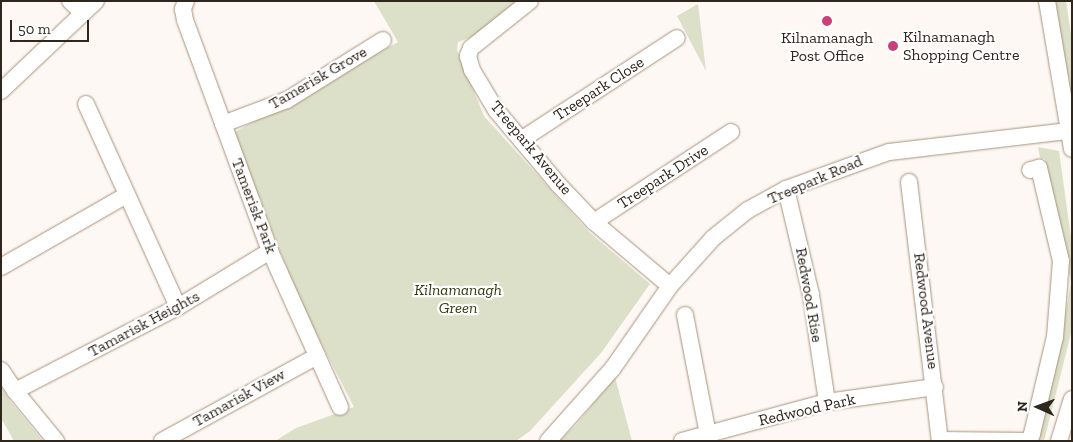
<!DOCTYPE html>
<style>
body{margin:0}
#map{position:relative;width:1073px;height:442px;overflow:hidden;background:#fdf8f3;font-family:"Zilla Slab",serif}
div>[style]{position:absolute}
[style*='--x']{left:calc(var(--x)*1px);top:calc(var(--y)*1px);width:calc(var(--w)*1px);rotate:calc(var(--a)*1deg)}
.green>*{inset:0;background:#dce0c8}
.roads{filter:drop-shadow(0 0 1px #a9927e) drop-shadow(0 0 1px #a9927e)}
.minor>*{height:16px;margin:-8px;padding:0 8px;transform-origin:8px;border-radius:8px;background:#fff}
.dots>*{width:14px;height:14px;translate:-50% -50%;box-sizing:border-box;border:2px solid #fff;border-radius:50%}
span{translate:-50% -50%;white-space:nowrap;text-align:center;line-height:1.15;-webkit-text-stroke:4.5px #fff;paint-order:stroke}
.poi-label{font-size:16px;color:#2f261d}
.left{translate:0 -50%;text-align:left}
.street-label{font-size:16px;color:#2f261d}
.park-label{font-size:16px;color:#33380d;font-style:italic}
.frame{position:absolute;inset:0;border:2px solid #2f261d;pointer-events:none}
.north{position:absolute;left:1013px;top:382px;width:50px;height:50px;-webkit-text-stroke:4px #fff;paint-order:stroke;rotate:272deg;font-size:14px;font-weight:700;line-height:20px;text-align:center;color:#2f261d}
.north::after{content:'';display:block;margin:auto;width:18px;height:22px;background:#2f261d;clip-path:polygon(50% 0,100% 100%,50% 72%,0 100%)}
.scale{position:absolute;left:10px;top:20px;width:79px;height:22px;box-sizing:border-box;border:2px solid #2f261d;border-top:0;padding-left:6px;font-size:15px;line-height:18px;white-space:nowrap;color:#2f261d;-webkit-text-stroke:4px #fff;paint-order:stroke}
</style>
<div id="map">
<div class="green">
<div style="clip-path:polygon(374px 1px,520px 1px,472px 37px,458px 42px,457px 50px,484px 116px,589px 232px,650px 284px,601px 353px,530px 431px,516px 441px,275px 441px,296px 428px,354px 407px,303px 308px,233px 133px,398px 42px)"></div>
<div style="clip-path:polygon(1054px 1px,1066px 1px,1072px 41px,1072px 113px)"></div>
<div style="clip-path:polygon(698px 4px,706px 71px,677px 16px)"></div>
<div style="clip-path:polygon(1038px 147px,1059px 151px,1072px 245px,1072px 329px,1044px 441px,1035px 441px,1061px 339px,1071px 282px,1045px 159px,1040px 158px)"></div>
<div style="clip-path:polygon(615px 377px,632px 441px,559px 441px,575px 426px)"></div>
<div style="clip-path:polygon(1px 387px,11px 402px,43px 441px,14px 441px,1px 418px)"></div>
</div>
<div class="roads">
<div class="minor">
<div style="--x:70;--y:1;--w:18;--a:43"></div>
<div style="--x:186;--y:1;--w:9;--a:111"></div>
<div style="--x:183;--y:9;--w:11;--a:80"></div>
<div style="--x:185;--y:20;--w:246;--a:69.8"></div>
<div style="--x:270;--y:251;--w:171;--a:65.8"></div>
<div style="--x:530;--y:1;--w:75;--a:141.5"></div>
<div style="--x:471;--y:48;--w:9;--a:111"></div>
<div style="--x:468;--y:56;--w:15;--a:74"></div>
<div style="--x:472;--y:70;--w:47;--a:59"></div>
<div style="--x:496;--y:110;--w:97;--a:50"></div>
<div style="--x:558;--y:184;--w:52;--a:46.5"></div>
<div style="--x:594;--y:222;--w:99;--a:40.1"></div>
<div style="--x:1047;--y:1;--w:150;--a:80.4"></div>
<div style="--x:1;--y:91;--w:131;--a:-43.5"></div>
<div style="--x:86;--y:104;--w:223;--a:65.6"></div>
<div style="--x:223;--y:124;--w:68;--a:-20.6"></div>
<div style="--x:287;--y:100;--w:113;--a:-32"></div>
<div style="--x:521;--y:140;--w:186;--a:-33.2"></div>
<div style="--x:909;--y:182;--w:261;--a:83.2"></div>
<div style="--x:786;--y:189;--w:109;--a:76.7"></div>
<div style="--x:811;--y:295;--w:108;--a:81.5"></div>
<div style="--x:594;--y:222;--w:164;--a:-33.3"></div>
<div style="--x:1;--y:267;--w:143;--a:-29.8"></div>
<div style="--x:685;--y:315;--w:121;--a:79.1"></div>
<div style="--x:1;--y:370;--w:25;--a:56"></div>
<div style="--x:15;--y:391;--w:65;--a:50.6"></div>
<div style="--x:15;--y:391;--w:183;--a:-27.3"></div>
<div style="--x:178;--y:307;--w:108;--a:-31.3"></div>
<div style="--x:940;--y:440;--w:89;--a:0.6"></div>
<div style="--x:1029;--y:441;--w:8;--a:-67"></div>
<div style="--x:1032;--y:434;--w:100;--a:-76.7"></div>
<div style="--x:1055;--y:337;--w:76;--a:-85.5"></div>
<div style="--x:1061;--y:261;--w:96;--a:-103.3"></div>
<div style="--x:1039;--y:168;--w:9;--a:167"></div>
<div style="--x:162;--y:441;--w:177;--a:-28.7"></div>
<div style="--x:548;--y:441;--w:98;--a:-48.3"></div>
<div style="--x:613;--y:368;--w:100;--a:-55.2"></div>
<div style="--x:670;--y:286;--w:64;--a:-48.1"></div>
<div style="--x:713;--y:238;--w:45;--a:-38.7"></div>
<div style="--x:748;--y:210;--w:43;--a:-28.9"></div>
<div style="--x:786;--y:189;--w:109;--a:-19.8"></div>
<div style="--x:889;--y:152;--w:181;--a:-6.7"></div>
<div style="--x:682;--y:441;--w:150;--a:-15.1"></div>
<div style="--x:827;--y:402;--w:109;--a:-7.9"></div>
<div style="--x:1059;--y:441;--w:44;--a:-72.8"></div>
</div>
</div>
<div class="dots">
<div style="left:827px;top:21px;background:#c9407b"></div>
<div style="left:893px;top:46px;background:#c9407b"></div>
</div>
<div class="poi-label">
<span class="left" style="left:903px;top:46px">Kilnamanagh<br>Shopping Centre</span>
<span style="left:827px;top:47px">Kilnamanagh<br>Post Office</span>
</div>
<div class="street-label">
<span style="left:318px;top:78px;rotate:-30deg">Tamerisk Grove</span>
<span style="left:599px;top:89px;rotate:-33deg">Treepark Close</span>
<span style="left:531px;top:148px;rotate:50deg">Treepark Avenue</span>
<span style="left:663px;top:177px;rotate:-33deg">Treepark Drive</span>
<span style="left:815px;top:180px;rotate:-23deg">Treepark Road</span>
<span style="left:254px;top:206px;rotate:69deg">Tamerisk Park</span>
<span style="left:809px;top:295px;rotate:80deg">Redwood Rise</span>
<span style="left:926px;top:311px;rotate:83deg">Redwood Avenue</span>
<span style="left:144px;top:324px;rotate:-28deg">Tamarisk Heights</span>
<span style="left:239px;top:398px;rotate:-29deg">Tamarisk View</span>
<span style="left:807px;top:410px;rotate:-13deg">Redwood Park</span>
</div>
<div class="park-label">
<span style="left:458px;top:299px">Kilnamanagh<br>Green</span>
</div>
<div class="frame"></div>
<div class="north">N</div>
<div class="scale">50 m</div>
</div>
